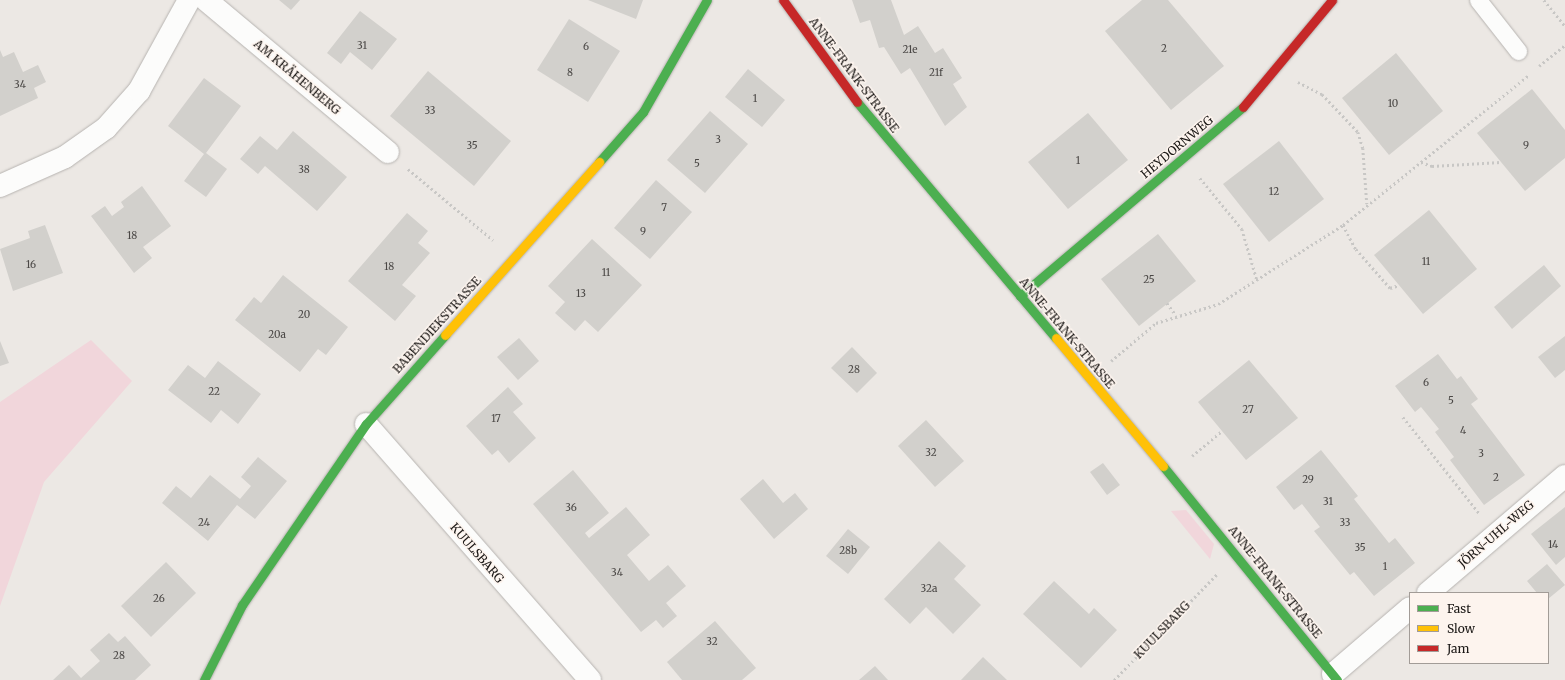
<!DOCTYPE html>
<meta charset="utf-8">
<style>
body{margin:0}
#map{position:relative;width:1565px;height:680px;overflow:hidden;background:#ece8e4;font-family:Merriweather,serif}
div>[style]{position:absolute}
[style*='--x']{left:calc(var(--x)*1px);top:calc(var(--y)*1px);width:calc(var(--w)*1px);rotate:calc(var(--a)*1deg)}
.green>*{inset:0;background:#f1d6db}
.building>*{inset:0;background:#d2d0cc}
.path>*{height:2.5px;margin-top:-1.25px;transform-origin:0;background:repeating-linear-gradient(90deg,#c8c7c5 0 2px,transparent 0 5px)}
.roads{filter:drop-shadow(0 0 1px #b6b3b0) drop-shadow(0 0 1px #b6b3b0)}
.lane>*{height:17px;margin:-8.5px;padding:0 8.5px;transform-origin:8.5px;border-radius:8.5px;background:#fcfcfb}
.street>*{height:22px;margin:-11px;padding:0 11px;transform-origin:11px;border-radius:11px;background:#fcfcfb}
.fast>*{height:9px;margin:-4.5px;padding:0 4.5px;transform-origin:4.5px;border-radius:4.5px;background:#4caf50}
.slow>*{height:9px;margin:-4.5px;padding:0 4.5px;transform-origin:4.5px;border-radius:4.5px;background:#ffc107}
.jam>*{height:9px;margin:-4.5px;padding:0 4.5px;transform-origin:4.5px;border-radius:4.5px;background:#c62828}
span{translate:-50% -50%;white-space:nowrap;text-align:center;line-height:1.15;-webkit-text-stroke:3px #fdf4ee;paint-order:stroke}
.number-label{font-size:10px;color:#4a4745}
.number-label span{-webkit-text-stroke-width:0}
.street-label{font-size:12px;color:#1a1715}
.legend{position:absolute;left:1409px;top:592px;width:140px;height:72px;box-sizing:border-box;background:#fdf4ee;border:1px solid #a29c97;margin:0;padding:5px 7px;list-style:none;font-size:12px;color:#1a1715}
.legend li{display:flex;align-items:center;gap:8px;height:20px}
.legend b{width:20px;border:1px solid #a29c97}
</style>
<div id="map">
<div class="green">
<div style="clip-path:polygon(91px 340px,132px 381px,44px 482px,0 606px,0 402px)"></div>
<div style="clip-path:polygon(1186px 510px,1214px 544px,1210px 559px,1171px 511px)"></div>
</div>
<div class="building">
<div style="clip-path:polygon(279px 0,300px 0,291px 10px)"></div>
<div style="clip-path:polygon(588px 0,643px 0,636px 19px)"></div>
<div style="clip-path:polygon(852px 0,891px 0,904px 35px,918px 26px,935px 53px,943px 48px,962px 78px,953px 84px,967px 107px,945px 126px,910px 68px,901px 74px,884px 47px,879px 48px,870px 20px,860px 23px)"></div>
<div style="clip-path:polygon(1142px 0,1168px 0,1224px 66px,1171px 110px,1105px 31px)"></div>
<div style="clip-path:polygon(360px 11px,397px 39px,372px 70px,350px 52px,341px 64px,327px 53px)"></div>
<div style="clip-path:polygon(569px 19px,620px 51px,588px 102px,537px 70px)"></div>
<div style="clip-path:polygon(0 50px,3px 57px,14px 52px,23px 72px,38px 65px,46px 82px,34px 88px,38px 98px,0 116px)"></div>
<div style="clip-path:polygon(1396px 53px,1443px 111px,1389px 155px,1342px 98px)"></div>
<div style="clip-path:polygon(748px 69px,785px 100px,762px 127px,725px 97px)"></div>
<div style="clip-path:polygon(428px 71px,511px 141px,474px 186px,390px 116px)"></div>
<div style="clip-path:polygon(204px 78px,241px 106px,206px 153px,227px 169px,206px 197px,184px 181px,204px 154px,168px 126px)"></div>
<div style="clip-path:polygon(1532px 89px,1565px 130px,1565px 158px,1525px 191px,1477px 133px)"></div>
<div style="clip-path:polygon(710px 111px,748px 144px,705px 193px,667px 160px)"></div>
<div style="clip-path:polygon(1088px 113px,1128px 160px,1068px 209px,1028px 162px)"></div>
<div style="clip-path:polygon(293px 131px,347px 177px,317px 211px,265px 166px,258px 174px,240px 159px,260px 136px,277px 150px)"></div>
<div style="clip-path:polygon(1279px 141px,1324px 199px,1269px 242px,1223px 184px)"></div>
<div style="clip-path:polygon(656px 180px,692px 212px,650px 259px,614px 228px)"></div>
<div style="clip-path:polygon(142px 186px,171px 226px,143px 247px,152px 258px,134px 273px,91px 216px,105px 206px,112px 216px,124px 207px,121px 202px)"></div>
<div style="clip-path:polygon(1429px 210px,1477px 269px,1423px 314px,1374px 255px)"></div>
<div style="clip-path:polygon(407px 213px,428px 231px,418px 243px,430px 253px,402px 285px,416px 296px,395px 321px,348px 281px)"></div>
<div style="clip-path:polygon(45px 225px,63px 273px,13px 291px,0 249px,30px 238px,28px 231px)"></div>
<div style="clip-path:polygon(1158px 234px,1196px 281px,1139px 326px,1101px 279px)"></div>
<div style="clip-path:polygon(592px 239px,642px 285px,598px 332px,585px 320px,575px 331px,555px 313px,565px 302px,548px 286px)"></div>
<div style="clip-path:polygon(1544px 265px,1561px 286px,1512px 329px,1494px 307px)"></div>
<div style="clip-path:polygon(283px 275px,348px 327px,326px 355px,318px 349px,300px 372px,235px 320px,254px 297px,261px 303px)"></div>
<div style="clip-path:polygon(1565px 336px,1565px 370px,1555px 378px,1538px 357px)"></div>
<div style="clip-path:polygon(519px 338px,539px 361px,518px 380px,497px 357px)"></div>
<div style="clip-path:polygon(0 341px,9px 363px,0 366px)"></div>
<div style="clip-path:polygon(852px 347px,877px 373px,857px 393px,831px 368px)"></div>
<div style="clip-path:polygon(1438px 354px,1457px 379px,1461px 376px,1478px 399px,1471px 404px,1525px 475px,1484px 505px,1450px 460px,1454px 457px,1435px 432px,1439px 429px,1421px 407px,1415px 412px,1395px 386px)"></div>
<div style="clip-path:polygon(1249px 360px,1298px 418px,1246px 460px,1198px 402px)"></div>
<div style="clip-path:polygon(218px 361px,261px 394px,238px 424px,221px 410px,211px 423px,168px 390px,188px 365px,205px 378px)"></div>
<div style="clip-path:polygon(508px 387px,523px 404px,513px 412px,536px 438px,509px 463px,498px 450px,492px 455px,466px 426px)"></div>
<div style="clip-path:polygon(926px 420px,964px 461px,935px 487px,898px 446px)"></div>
<div style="clip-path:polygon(1321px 450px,1358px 496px,1354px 499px,1389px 543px,1395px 538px,1415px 563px,1374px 596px,1354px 572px,1350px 575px,1314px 531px,1320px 527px,1302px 504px,1294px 510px,1276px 487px)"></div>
<div style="clip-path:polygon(258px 457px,287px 481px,255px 519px,237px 505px,208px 541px,162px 503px,176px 486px,191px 498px,210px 475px,240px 499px,251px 486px,241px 477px)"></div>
<div style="clip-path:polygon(1103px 463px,1120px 485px,1107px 495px,1090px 472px)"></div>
<div style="clip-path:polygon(573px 470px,609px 513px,585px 533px,589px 538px,626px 507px,650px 535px,627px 555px,649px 581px,668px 565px,686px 586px,666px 603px,677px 616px,663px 628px,656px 620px,641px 632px,533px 504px)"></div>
<div style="clip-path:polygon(763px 479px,783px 503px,795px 493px,808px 509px,774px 539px,740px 499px)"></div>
<div style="clip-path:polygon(1565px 507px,1565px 557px,1556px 565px,1531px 534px)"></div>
<div style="clip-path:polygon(848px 529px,870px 547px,848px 574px,826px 556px)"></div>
<div style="clip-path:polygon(939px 541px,966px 566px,954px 579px,981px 605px,953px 634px,926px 607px,910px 624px,884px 599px)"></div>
<div style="clip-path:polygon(166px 562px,196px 593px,151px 637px,121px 606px)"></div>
<div style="clip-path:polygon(1547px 564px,1565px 585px,1548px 599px,1548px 593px,1537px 593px,1527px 581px)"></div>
<div style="clip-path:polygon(1054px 581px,1089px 614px,1094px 608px,1117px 630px,1081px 668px,1023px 614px)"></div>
<div style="clip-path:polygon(715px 621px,756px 668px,742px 680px,682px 680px,667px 662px)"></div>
<div style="clip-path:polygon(109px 633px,118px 642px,125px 636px,151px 665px,135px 680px,53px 680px,69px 665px,81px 678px,100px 661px,90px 650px)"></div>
<div style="clip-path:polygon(983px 657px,1007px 680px,961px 680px)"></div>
<div style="clip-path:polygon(875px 666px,888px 680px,859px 680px)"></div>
</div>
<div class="path">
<div style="--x:1544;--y:0;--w:33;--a:51"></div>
<div style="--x:1539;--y:66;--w:33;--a:-39"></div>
<div style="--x:1298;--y:82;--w:27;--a:27"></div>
<div style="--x:1322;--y:94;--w:52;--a:46.5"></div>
<div style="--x:1358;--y:132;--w:17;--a:73"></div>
<div style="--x:1363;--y:148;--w:56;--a:85.9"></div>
<div style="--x:1421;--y:162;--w:12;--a:20"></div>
<div style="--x:1432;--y:166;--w:69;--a:-3.3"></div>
<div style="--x:408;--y:169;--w:111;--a:39.9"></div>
<div style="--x:1200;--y:178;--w:66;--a:50.5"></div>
<div style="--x:1242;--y:229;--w:53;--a:73.6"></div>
<div style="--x:1343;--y:225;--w:27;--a:62"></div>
<div style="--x:1356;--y:249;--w:52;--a:48.9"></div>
<div style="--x:1390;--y:288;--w:9;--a:-18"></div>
<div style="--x:1167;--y:303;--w:15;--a:53"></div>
<div style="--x:1111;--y:361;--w:59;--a:-40.2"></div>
<div style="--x:1156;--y:323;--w:65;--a:-17"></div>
<div style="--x:1218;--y:304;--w:148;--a:-32.3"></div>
<div style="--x:1343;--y:225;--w:239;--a:-38.9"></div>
<div style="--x:1403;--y:417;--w:124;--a:51.6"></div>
<div style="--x:1192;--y:456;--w:39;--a:-40"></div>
<div style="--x:1114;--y:680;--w:149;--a:-45.8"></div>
</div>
<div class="roads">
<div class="lane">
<div style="--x:1478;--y:0;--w:65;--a:51.9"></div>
</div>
<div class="street">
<div style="--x:206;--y:0;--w:237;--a:39.9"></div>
<div style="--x:0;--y:186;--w:71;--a:-24"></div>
<div style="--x:65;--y:157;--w:50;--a:-35.3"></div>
<div style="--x:106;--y:128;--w:50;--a:-48.3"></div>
<div style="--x:139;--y:91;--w:104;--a:-61.2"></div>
<div style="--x:366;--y:424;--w:340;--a:48.8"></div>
<div style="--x:1428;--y:593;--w:180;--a:-40.5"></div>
<div style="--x:1333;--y:674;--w:101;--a:-40.6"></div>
</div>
<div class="fast">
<div style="--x:857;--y:102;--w:309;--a:49.9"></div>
<div style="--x:599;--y:162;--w:67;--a:-48.7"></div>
<div style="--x:643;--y:112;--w:129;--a:-60.3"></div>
<div style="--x:1020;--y:296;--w:292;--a:-40.3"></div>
<div style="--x:1163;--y:466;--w:276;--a:50.9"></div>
<div style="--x:204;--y:680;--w:84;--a:-63.1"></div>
<div style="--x:242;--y:605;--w:219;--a:-55.6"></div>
<div style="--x:366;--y:424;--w:119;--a:-48.4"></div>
</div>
<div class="slow">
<div style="--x:445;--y:335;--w:232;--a:-48.3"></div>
<div style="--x:1056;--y:338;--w:167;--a:50.1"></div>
</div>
<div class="jam">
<div style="--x:783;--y:0;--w:126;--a:54"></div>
<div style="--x:1243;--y:107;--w:139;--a:-50.2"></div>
</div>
</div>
<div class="number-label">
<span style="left:362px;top:46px">31</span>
<span style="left:586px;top:47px">6</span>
<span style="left:1164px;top:49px">2</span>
<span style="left:910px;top:50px">21e</span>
<span style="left:570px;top:73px">8</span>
<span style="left:936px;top:73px">21f</span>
<span style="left:20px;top:85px">34</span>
<span style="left:755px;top:99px">1</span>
<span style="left:1393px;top:104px">10</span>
<span style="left:430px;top:111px">33</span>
<span style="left:718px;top:140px">3</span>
<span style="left:472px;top:146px">35</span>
<span style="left:1526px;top:146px">9</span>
<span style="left:1078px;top:161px">1</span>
<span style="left:697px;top:164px">5</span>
<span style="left:304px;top:170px">38</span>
<span style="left:1274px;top:192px">12</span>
<span style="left:664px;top:208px">7</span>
<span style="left:643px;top:232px">9</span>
<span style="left:132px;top:236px">18</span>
<span style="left:1426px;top:262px">11</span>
<span style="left:31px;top:265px">16</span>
<span style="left:389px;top:267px">18</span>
<span style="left:606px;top:273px">11</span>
<span style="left:1149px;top:280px">25</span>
<span style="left:581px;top:294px">13</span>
<span style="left:304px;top:315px">20</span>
<span style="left:277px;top:335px">20a</span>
<span style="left:854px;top:370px">28</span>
<span style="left:1426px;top:383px">6</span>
<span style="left:214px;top:392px">22</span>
<span style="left:1451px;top:401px">5</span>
<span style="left:1248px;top:410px">27</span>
<span style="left:496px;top:419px">17</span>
<span style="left:1463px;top:431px">4</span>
<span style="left:931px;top:453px">32</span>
<span style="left:1481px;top:454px">3</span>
<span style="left:1496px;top:478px">2</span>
<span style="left:1308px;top:480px">29</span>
<span style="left:1328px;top:502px">31</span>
<span style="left:571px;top:508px">36</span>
<span style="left:204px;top:523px">24</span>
<span style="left:1345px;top:523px">33</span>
<span style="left:1553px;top:545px">14</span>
<span style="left:1360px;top:548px">35</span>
<span style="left:848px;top:551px">28b</span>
<span style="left:1385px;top:567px">1</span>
<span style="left:617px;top:573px">34</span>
<span style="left:929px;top:589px">32a</span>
<span style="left:159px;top:599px">26</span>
<span style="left:712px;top:642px">32</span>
<span style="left:119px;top:656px">28</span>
</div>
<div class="street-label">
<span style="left:854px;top:75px;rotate:53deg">ANNE-FRANK-STRASSE</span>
<span style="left:297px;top:77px;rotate:40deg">AM KRÄHENBERG</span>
<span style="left:1177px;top:147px;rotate:-40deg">HEYDORNWEG</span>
<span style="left:437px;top:325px;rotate:-48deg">BABENDIEKSTRASSE</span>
<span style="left:1067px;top:333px;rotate:50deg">ANNE-FRANK-STRASSE</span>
<span style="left:1496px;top:534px;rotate:-41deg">JÖRN-UHL-WEG</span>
<span style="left:477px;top:553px;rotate:49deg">KUULSBARG</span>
<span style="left:1275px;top:582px;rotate:51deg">ANNE-FRANK-STRASSE</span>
<span style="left:1162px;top:630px;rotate:-46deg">KUULSBARG</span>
</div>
<ul class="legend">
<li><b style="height:5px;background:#4caf50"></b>Fast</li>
<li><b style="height:5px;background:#ffc107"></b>Slow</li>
<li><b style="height:5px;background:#c62828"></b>Jam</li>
</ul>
</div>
